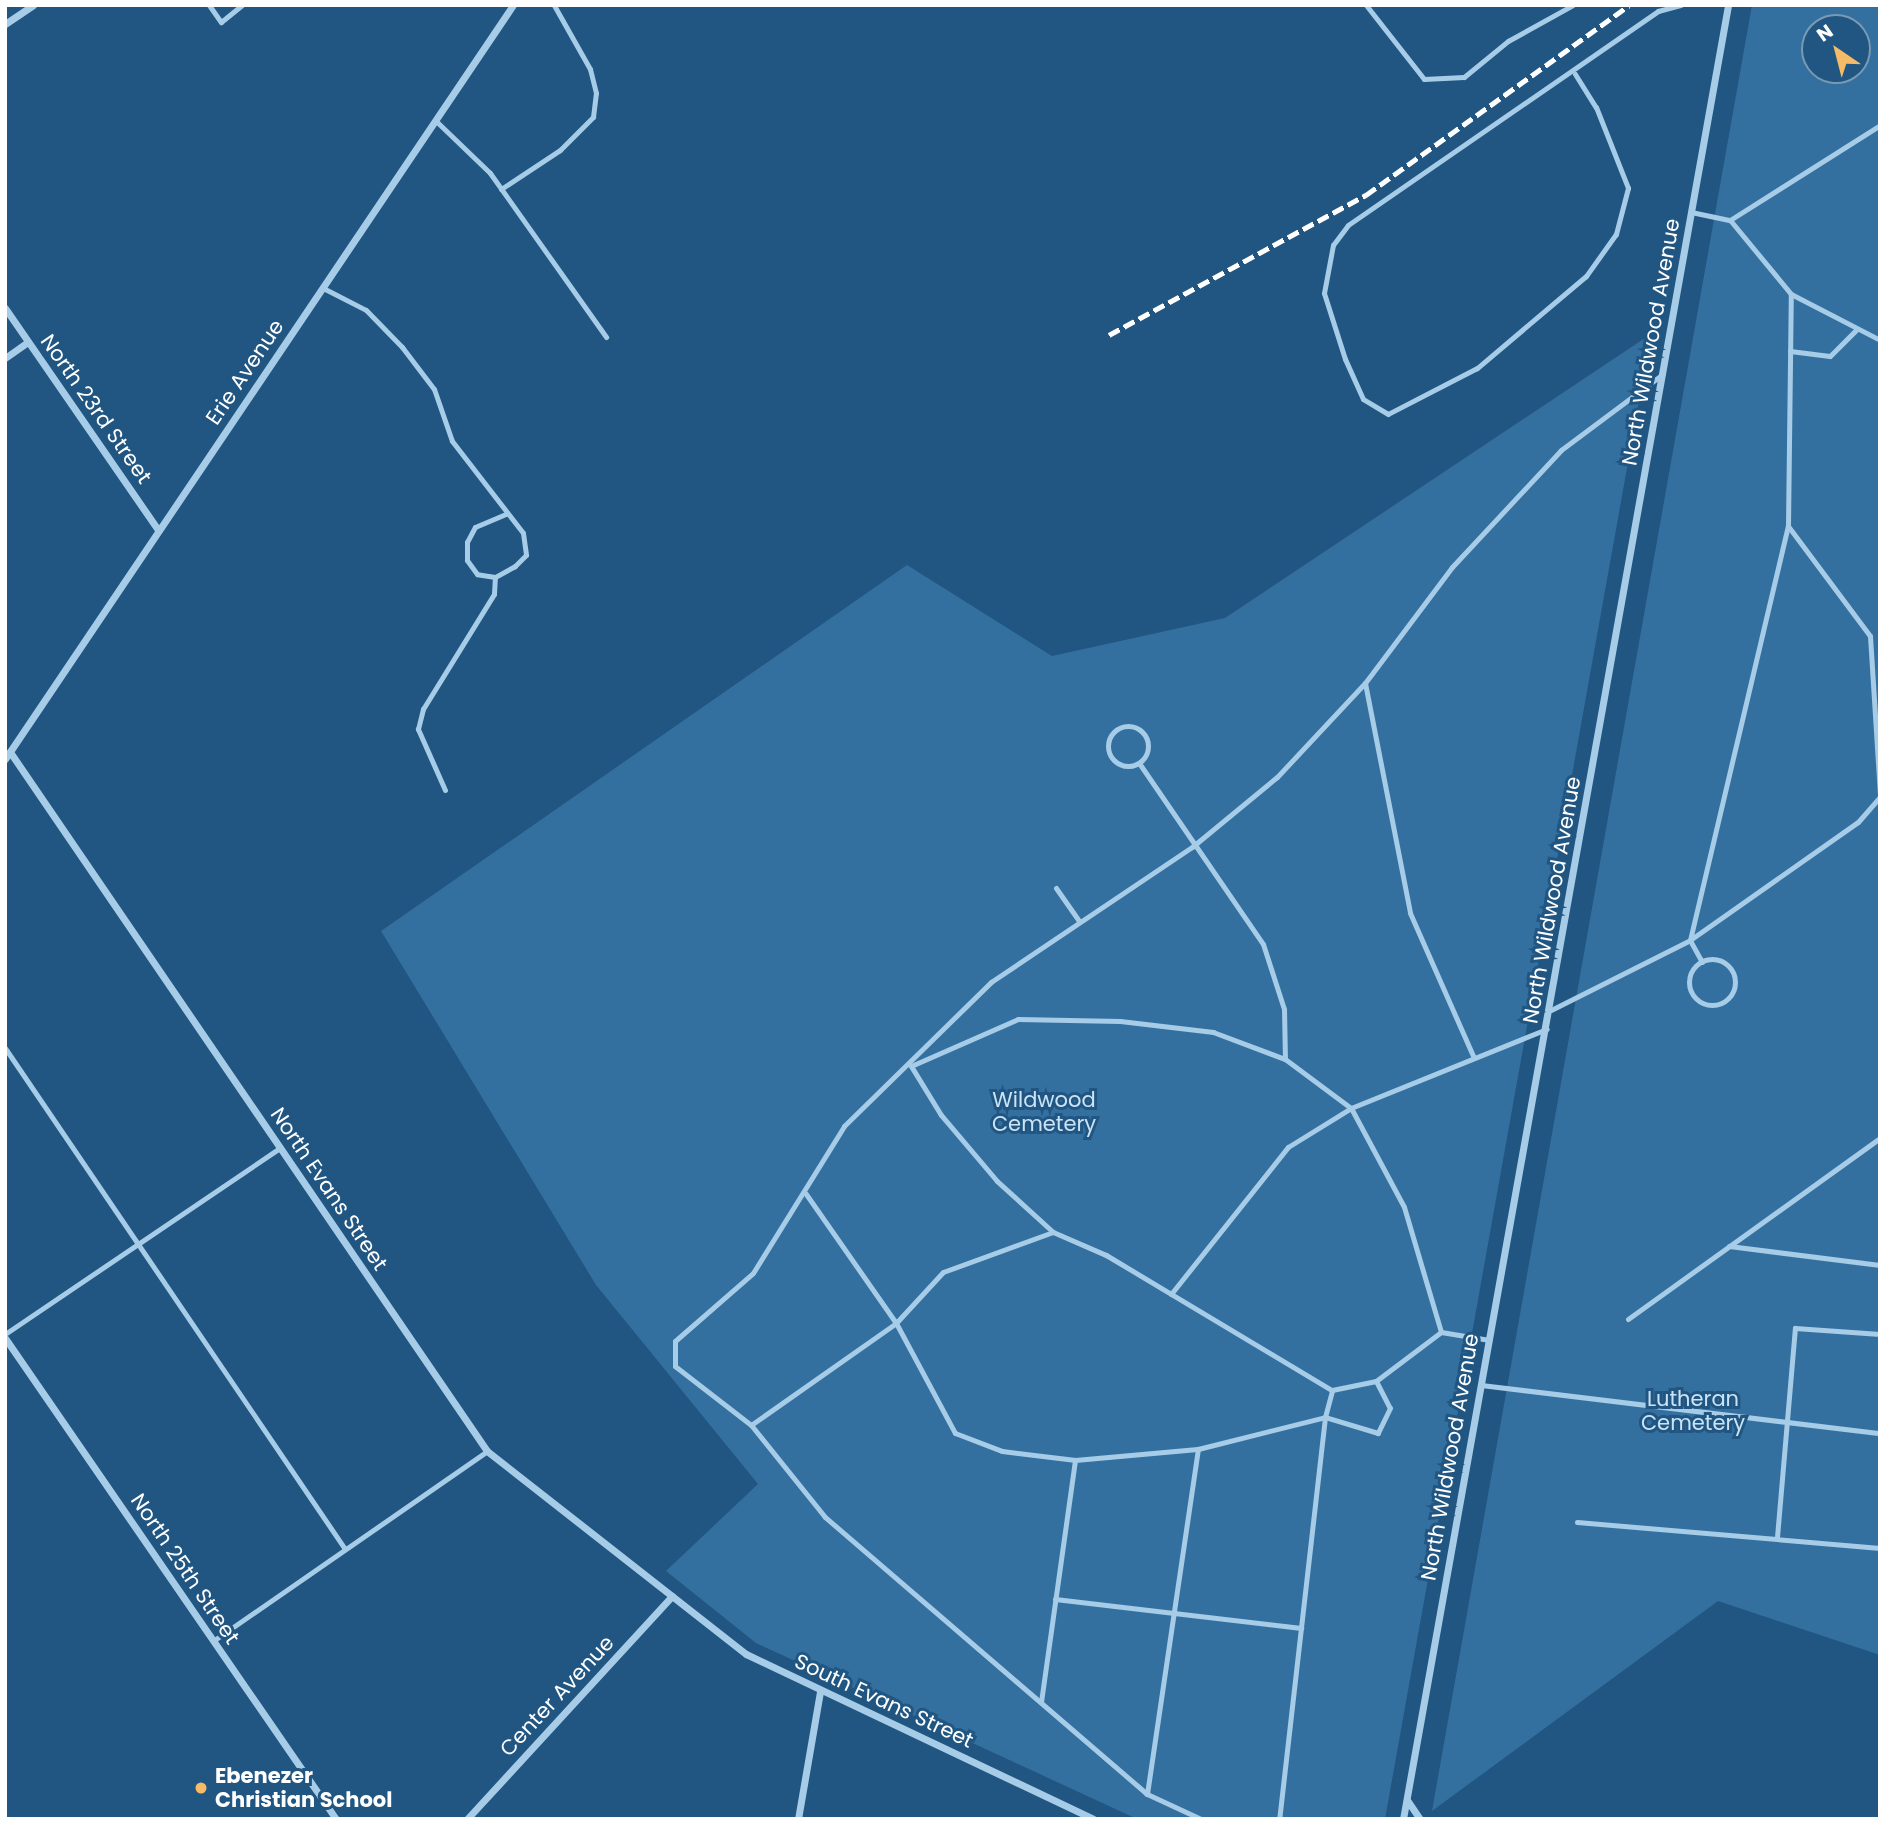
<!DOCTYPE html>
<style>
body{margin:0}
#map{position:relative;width:1885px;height:1824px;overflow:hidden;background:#205681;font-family:Poppins,sans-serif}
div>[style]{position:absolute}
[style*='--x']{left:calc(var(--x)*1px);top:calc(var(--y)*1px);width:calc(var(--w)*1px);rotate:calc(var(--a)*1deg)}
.green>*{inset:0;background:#34709f}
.lane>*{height:5px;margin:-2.5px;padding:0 2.5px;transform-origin:2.5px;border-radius:2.5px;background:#a6cce8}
.lane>.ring{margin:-2.5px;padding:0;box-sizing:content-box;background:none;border:5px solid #a6cce8;border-radius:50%}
.street>*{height:7px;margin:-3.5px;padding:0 3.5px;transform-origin:3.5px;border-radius:3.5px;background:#a6cce8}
.rail>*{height:5px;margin-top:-2.5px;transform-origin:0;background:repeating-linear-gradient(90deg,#fff 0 12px,transparent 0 17px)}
.dots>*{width:19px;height:19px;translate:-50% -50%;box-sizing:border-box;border:4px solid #205681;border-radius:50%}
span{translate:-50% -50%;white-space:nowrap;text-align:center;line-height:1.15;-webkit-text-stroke:6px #205681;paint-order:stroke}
.street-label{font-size:21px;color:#fff}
.park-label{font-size:21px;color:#cae3f6}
.poi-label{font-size:21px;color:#fff;font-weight:700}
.left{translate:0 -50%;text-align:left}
.frame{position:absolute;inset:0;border:7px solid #fff;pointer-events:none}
.north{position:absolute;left:1801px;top:14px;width:70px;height:70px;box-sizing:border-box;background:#205681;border:2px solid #799ab3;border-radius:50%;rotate:325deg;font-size:19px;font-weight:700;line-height:28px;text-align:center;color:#fff}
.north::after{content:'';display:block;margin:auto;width:24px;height:32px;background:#f5bb66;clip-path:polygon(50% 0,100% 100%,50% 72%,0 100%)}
</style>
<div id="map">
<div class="green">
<div style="clip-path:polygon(evenodd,1752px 5px,1880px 5px,1880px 1655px,1718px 1601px,1432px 1811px,1752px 5px,1815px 28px,1857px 28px,1857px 70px,1815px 70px,1815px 28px)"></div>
<div style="clip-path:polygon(1651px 334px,1385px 1819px,1137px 1819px,756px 1643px,666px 1571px,758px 1484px,596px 1285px,381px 931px,907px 565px,1052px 656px,1225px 618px)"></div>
</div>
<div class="lane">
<div style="--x:209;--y:5;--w:21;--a:55"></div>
<div style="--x:221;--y:22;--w:27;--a:-39"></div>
<div style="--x:1366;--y:5;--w:94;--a:51.9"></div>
<div style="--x:1424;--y:79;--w:40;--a:-2.9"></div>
<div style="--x:1464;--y:77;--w:57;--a:-39.3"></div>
<div style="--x:1508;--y:41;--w:74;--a:-29"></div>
<div style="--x:1575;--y:74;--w:39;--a:58"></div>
<div style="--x:1596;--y:107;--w:87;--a:68.4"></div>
<div style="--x:1628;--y:188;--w:48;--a:104.6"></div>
<div style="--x:1616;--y:234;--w:52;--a:125.5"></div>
<div style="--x:1586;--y:276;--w:143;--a:139.8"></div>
<div style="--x:1477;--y:368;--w:100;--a:152.7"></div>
<div style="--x:1388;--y:414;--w:29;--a:-149"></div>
<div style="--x:1363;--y:399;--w:44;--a:-114.2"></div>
<div style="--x:1345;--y:359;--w:69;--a:-107.7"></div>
<div style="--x:1324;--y:293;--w:49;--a:-79.4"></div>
<div style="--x:1333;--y:245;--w:25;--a:-53"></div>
<div style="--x:1348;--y:225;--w:377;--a:-34.6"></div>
<div style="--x:1658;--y:11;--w:23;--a:-15"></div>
<div style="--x:436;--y:121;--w:75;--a:43.9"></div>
<div style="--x:490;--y:173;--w:201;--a:54.7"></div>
<div style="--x:501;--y:189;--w:71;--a:-33.5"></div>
<div style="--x:560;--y:150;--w:47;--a:-45"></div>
<div style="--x:593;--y:117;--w:24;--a:-83"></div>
<div style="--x:596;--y:93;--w:25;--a:-104"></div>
<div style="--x:590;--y:69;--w:73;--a:-119.4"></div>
<div style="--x:1691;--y:212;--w:40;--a:12"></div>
<div style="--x:1730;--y:220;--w:178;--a:-32.3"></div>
<div style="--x:1730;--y:220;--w:96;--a:50.5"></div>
<div style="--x:1791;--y:294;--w:100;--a:27.3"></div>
<div style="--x:323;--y:288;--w:48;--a:27.1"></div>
<div style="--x:366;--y:310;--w:52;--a:45.8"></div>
<div style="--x:402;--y:347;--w:53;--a:52.7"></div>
<div style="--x:434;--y:389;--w:55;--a:70.9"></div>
<div style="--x:452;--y:441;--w:116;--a:52.3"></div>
<div style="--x:523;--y:533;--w:22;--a:82"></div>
<div style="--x:526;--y:555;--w:16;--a:135"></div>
<div style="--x:515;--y:566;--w:23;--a:151"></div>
<div style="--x:495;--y:577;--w:18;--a:-171"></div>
<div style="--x:477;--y:574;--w:17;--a:-126"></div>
<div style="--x:467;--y:560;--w:18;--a:-90"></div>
<div style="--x:467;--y:542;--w:17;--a:-62"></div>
<div style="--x:475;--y:527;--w:34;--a:-23"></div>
<div style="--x:1790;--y:351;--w:40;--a:7.1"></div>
<div style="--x:1830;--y:356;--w:38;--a:-45"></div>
<div style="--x:1788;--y:526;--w:137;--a:53.3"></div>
<div style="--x:1870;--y:636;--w:161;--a:86.4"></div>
<div style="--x:1365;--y:683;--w:234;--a:78.9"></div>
<div style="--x:1410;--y:913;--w:158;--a:66.2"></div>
<div class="ring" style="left:1108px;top:726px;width:35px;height:35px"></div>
<div style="--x:1139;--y:763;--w:219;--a:55.6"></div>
<div style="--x:1263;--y:944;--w:68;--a:72.1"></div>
<div style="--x:1284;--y:1009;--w:50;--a:88.9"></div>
<div style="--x:445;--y:790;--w:67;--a:-113.9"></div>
<div style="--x:418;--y:729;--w:21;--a:-76"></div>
<div style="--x:423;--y:709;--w:135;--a:-58.3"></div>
<div style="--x:494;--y:594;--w:17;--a:-87"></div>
<div style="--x:1056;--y:888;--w:39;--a:55"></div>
<div class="ring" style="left:1689px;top:959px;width:41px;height:41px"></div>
<div style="--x:1702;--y:962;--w:25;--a:-119"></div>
<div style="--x:1690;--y:940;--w:425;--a:-76.7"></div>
<div style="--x:1788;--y:526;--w:232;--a:-89.3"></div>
<div style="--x:1551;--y:1010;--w:156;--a:-26.7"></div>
<div style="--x:1690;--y:940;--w:205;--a:-35.1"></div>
<div style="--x:1858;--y:822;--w:33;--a:-49"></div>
<div style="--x:5;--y:1048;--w:605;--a:55.84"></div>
<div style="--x:806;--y:1194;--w:157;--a:55.1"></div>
<div style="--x:896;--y:1323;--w:125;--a:61.8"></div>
<div style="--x:955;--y:1433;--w:50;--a:21"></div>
<div style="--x:1002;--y:1451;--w:74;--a:7"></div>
<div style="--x:1075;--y:1460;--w:123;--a:-5.1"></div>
<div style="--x:1198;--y:1449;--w:131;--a:-14.1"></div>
<div style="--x:1325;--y:1417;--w:28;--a:-75"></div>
<div style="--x:1053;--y:1232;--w:76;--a:-137.7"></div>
<div style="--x:997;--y:1181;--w:87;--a:-130.3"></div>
<div style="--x:941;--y:1115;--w:57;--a:-121.5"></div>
<div style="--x:911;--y:1066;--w:117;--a:-23.7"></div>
<div style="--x:1018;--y:1019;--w:102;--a:1.1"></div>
<div style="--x:1120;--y:1021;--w:94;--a:6.7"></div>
<div style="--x:1213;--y:1032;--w:77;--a:20.6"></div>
<div style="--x:1285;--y:1059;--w:82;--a:36.6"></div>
<div style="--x:1351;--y:1108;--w:112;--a:61.8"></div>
<div style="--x:1404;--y:1207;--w:130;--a:73.5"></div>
<div style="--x:1441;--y:1332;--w:49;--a:9.5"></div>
<div style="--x:1729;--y:1246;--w:152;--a:7.2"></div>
<div style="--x:1171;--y:1294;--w:188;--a:-51.5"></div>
<div style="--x:1288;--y:1147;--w:74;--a:-31.8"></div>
<div style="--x:1351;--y:1108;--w:211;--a:-22"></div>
<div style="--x:1628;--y:1319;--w:310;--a:-35.7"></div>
<div style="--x:5;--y:1334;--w:332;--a:-34.1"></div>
<div style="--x:1376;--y:1381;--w:81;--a:-37"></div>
<div style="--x:1481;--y:1385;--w:402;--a:6.9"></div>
<div style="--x:751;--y:1425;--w:177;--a:-35.1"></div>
<div style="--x:896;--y:1323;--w:69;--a:-47.3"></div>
<div style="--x:943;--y:1272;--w:117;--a:-20"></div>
<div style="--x:1053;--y:1232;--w:58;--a:23.5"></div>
<div style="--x:1106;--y:1255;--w:263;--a:30.9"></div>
<div style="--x:1332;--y:1390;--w:45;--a:-11.6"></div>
<div style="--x:1376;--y:1381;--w:30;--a:63"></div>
<div style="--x:1390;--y:1408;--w:28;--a:116"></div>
<div style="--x:1378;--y:1433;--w:55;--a:-163.2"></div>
<div style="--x:1325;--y:1417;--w:405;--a:96.5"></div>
<div style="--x:1577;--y:1522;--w:304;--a:4.9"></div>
<div style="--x:1777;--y:1537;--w:210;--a:-85.1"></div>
<div style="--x:1795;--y:1328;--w:85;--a:4"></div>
<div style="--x:1055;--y:1599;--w:248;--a:6.7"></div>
<div style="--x:213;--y:1641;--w:333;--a:-34.7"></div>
<div style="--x:1041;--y:1702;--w:244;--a:-82"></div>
<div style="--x:1147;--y:1794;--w:349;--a:-81.6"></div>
<div style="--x:1201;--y:1819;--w:60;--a:-155.2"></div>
<div style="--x:1147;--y:1794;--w:425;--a:-139.3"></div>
<div style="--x:825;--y:1517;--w:118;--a:-128.8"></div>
<div style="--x:751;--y:1425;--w:96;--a:-142.2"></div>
<div style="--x:675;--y:1366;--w:25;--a:-90"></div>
<div style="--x:675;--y:1341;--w:103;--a:-41.1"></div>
<div style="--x:753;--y:1273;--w:173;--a:-58.2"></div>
<div style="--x:844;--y:1126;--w:206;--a:-44.4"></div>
<div style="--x:991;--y:982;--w:242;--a:-33.9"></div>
<div style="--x:1192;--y:847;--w:110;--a:-39.5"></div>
<div style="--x:1277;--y:777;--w:129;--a:-46.9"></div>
<div style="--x:1365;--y:683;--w:145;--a:-53.1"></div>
<div style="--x:1452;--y:567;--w:160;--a:-47"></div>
<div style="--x:1561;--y:450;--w:127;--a:-36.7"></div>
</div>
<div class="street">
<div style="--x:5;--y:24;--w:34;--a:-34"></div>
<div style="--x:5;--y:308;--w:270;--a:55.4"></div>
<div style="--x:5;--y:358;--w:28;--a:-35"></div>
<div style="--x:10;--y:752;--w:846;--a:55.69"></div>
<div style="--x:487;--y:1451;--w:329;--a:38.1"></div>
<div style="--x:746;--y:1654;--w:384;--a:25.4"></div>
<div style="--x:5;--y:759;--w:909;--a:-56.03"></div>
<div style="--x:5;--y:1338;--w:584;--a:55.47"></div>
<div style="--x:1407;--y:1800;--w:23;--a:56"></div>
<div style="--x:467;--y:1819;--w:303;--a:-47.4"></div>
<div style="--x:798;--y:1819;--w:130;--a:-80.2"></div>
<div style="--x:1403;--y:1819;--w:1843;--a:-79.84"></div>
</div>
<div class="rail">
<div style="--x:1109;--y:335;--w:293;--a:-28.6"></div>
<div style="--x:1366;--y:195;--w:324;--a:-35.8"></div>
</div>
<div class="dots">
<div style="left:201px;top:1788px;background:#f5bb66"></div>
</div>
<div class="street-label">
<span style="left:1651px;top:342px;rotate:-80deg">North Wildwood Avenue</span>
<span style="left:245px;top:372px;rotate:-56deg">Erie Avenue</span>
<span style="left:96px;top:409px;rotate:55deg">North 23rd Street</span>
<span style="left:1552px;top:900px;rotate:-80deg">North Wildwood Avenue</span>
<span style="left:329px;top:1189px;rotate:56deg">North Evans Street</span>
<span style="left:1450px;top:1457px;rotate:-80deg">North Wildwood Avenue</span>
<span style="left:185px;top:1569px;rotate:56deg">North 25th Street</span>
<span style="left:557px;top:1696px;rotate:-47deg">Center Avenue</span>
<span style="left:884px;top:1701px;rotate:25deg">South Evans Street</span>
</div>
<div class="park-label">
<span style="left:1044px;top:1112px">Wildwood<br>Cemetery</span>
<span style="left:1693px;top:1411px">Lutheran<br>Cemetery</span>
</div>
<div class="poi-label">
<span class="left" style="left:215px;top:1788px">Ebenezer<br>Christian School</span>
</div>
<div class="frame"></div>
<div class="north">N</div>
</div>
